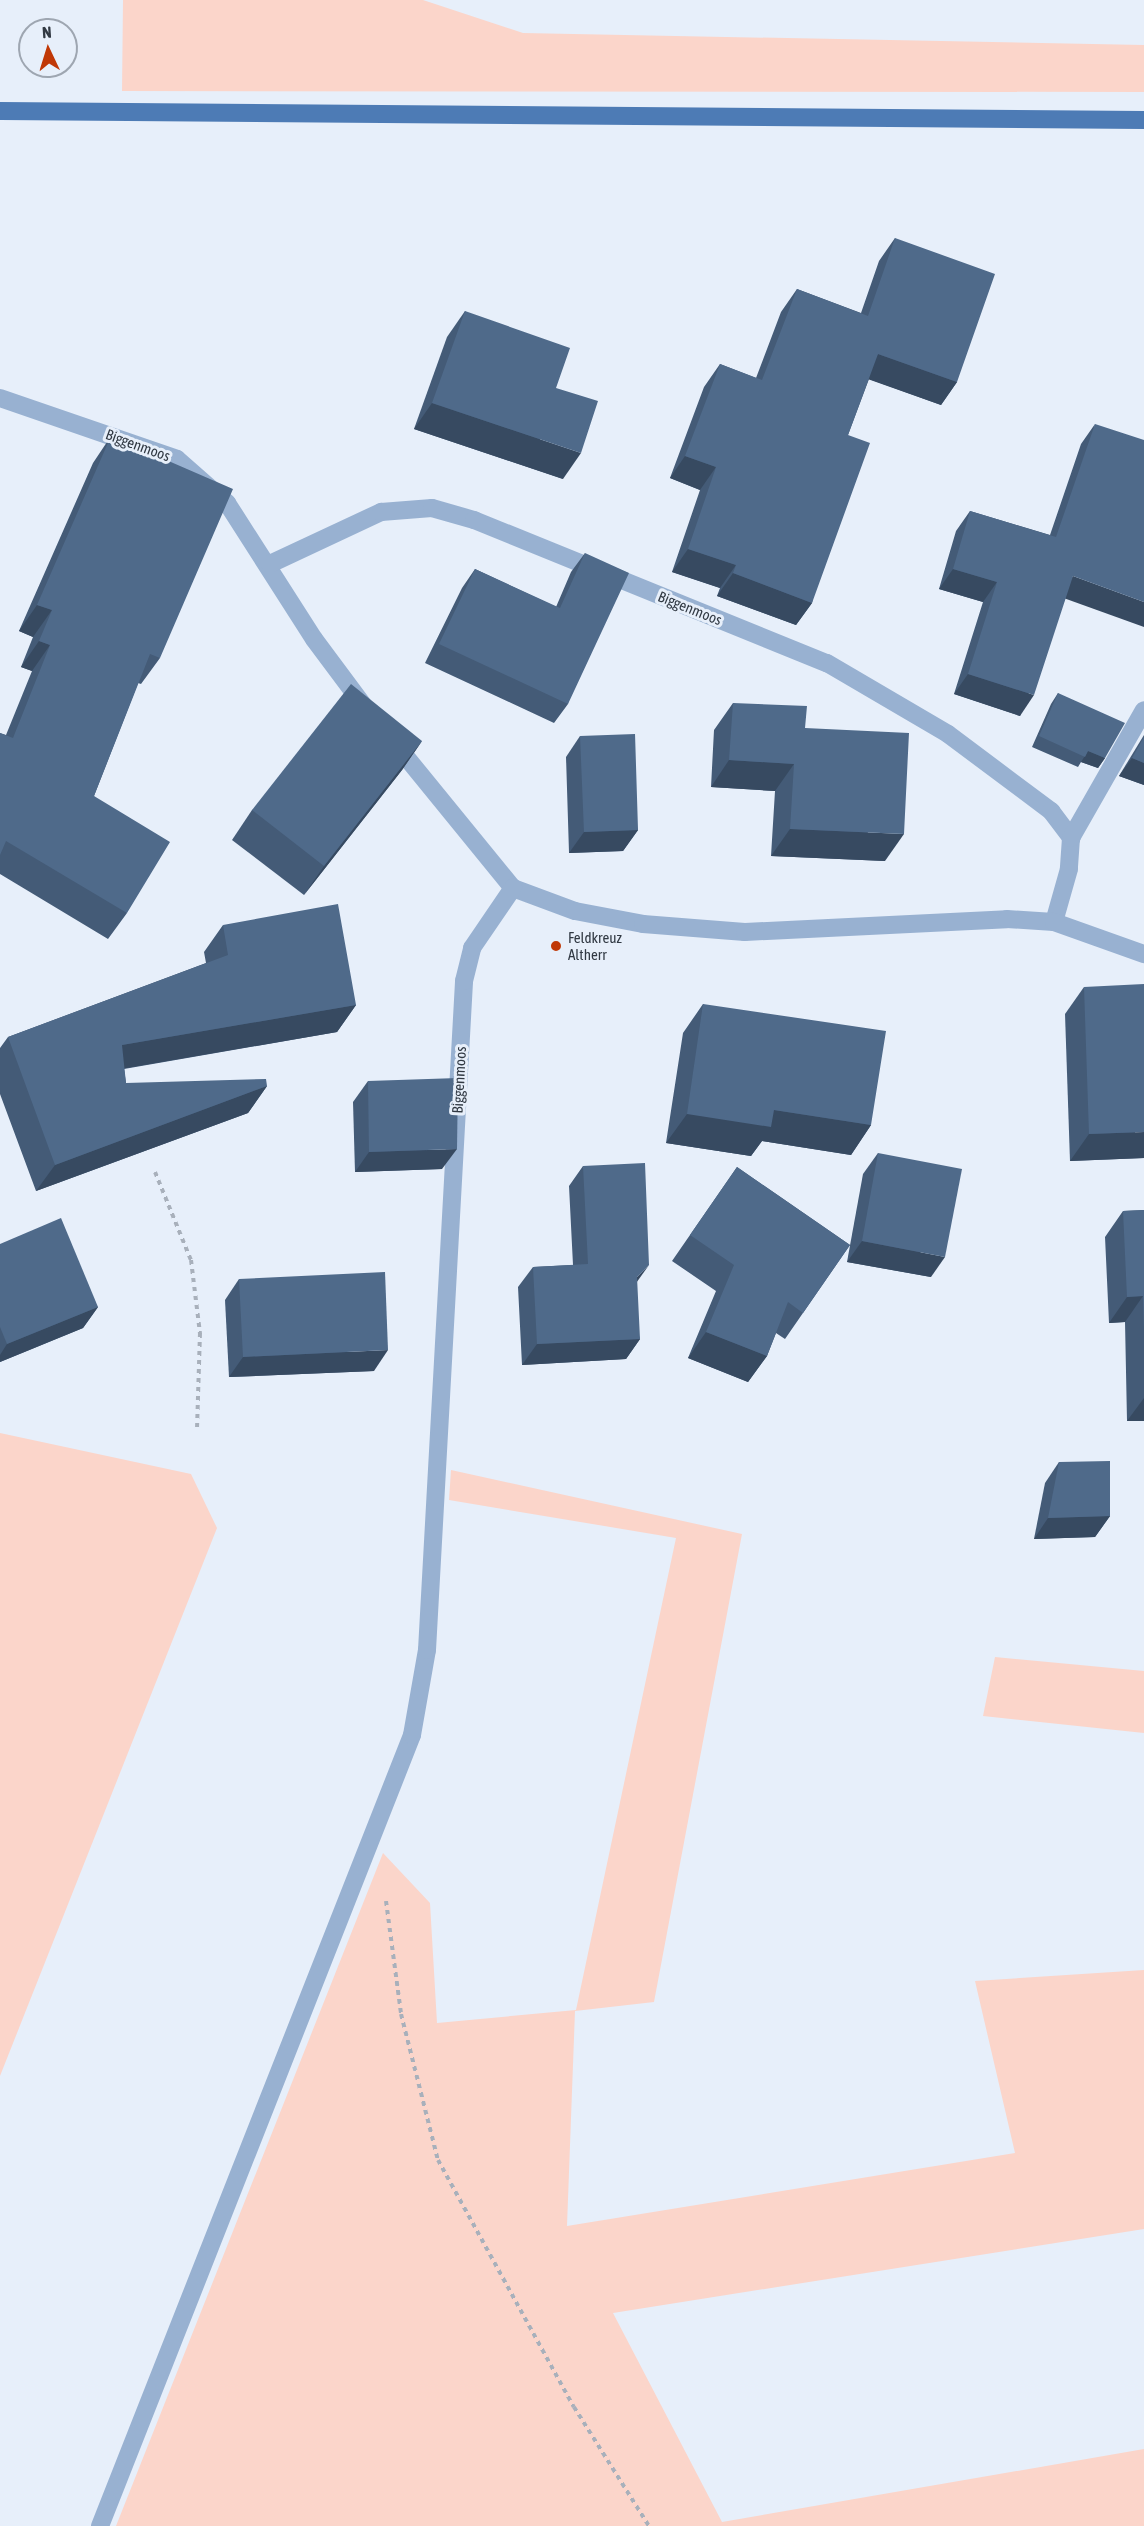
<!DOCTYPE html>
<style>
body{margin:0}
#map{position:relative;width:1144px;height:2526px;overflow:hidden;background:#e7effa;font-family:"Asap Condensed",sans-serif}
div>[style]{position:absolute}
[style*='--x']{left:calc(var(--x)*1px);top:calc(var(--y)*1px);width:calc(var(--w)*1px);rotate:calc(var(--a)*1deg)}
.green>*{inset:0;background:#fbd5ca}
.path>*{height:4px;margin-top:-2px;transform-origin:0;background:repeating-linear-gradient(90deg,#a8b0bb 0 4.5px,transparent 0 9px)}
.minor>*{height:18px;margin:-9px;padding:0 9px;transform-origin:9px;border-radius:9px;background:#98b1d1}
.major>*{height:18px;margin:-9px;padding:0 9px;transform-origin:9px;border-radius:9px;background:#4d7bb5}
.wall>*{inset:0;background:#445b77}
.shaded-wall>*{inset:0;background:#374a61}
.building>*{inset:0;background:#4f6a8a}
.dots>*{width:16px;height:16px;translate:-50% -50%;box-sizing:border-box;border:3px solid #e7effa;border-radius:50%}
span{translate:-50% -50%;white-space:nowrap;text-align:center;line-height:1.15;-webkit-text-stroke:6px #e7effa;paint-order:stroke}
.street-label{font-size:15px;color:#313943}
.poi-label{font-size:15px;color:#313943}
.left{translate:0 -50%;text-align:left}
.north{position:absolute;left:18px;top:18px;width:60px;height:60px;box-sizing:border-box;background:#e7effa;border:2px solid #9ea6b1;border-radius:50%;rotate:356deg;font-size:16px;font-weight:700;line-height:24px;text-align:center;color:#313943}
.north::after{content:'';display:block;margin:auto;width:21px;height:27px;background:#c03806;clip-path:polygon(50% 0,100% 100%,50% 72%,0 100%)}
</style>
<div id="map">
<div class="green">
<div style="clip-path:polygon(123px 0,423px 0,523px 33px,1144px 45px,1144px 92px,122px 91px)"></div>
<div style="clip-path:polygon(0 1433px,191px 1474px,217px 1528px,0 2076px)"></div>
<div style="clip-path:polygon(451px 1470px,742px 1534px,654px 2002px,575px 2011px,567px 2226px,1015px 2153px,975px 1981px,1144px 1970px,1144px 2229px,613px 2313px,722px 2522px,1144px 2449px,1144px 2526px,116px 2526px,383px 1853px,430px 1903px,437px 2023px,576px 2010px,676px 1538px,449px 1500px)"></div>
<div style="clip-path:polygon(995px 1657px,1144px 1671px,1144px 1733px,983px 1716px)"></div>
</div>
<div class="path">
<div style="--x:155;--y:1172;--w:95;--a:67.8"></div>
<div style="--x:191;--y:1260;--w:74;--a:83"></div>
<div style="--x:200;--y:1333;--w:96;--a:91.8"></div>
<div style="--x:386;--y:1901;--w:114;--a:82.4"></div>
<div style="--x:401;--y:2014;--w:151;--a:75.8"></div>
<div style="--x:438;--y:2160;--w:282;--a:61.2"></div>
<div style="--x:574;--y:2407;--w:141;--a:57.8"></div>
</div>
<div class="minor">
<div style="--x:0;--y:398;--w:187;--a:19"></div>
<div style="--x:177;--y:459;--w:67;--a:41.3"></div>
<div style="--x:227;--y:503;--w:161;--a:57.4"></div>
<div style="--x:314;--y:639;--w:84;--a:53.3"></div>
<div style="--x:270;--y:564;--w:123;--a:-25.1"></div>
<div style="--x:381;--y:512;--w:51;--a:-4.5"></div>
<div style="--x:432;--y:508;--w:44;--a:15.9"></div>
<div style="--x:474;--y:520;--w:381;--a:22.1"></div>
<div style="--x:827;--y:663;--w:140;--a:30.4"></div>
<div style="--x:948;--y:734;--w:129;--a:36.8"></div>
<div style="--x:1051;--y:811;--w:34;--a:53"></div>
<div style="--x:1071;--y:838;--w:31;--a:94"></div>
<div style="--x:1069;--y:869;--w:55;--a:105.8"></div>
<div style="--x:393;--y:741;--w:190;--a:50.8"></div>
<div style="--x:513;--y:888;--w:66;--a:20.4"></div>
<div style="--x:575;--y:911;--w:69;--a:10.8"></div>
<div style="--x:643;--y:924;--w:102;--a:4.5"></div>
<div style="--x:745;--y:932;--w:262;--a:-2.8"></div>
<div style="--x:1007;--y:919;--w:47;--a:3.7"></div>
<div style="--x:1054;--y:922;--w:96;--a:19.6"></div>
<div style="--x:1071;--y:838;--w:147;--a:-60.3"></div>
<div style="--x:100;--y:2526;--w:850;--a:-68.47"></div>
<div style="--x:412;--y:1735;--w:86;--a:-80"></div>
<div style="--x:427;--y:1650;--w:670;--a:-86.83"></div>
<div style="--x:464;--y:981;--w:34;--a:-76"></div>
<div style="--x:472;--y:948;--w:73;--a:-55.7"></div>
</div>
<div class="major">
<div style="--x:0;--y:111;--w:1144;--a:0.45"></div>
</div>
<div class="wall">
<div style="clip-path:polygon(895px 238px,957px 382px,941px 405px,869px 379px,848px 435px,812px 603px,796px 625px,717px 596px,720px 588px,672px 572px,700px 490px,670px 478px,704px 387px,720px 364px,756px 378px,781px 312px,797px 289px,861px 313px,879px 261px)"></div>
<div style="clip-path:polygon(465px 311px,563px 479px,414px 429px,447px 337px)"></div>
<div style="clip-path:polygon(1095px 424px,1065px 599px,1020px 716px,954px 694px,983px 602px,939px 589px,956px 531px,970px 511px,1050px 535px,1081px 444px)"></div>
<div style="clip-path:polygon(111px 436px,160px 658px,141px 684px,138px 683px,94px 796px,127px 913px,108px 939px,0 874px,0 733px,6px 735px,32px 671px,21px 667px,33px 637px,19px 631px,93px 463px)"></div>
<div style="clip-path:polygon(585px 553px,568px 704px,554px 723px,425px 663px,462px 588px,475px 569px,556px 607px,571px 572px)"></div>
<div style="clip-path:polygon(1058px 693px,1105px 758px,1098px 768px,1081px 762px,1078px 767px,1032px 747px,1051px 704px)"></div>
<div style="clip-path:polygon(733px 703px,805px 728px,885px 861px,771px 856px,775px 791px,711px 787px,714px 730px)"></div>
<div style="clip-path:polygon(1144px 735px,1144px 785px,1119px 776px)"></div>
<div style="clip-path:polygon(580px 736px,638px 830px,623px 851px,569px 853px,566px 757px)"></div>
<div style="clip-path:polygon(422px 741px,402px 770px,304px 895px,232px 840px,252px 810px)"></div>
<div style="clip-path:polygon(223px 925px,356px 1005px,337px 1032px,124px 1069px,126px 1083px,267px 1086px,248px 1113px,36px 1191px,0 1094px,0 1048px,8px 1037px,206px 963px,204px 952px)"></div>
<div style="clip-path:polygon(1084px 987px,1144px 1158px,1070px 1161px,1065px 1014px)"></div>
<div style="clip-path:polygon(703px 1004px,871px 1125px,851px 1155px,762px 1141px,751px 1156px,666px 1143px,683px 1033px)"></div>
<div style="clip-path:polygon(368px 1081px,442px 1169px,355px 1172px,353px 1102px)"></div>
<div style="clip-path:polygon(878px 1153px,931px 1277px,847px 1262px,863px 1174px)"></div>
<div style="clip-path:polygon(583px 1166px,640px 1339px,626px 1359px,522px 1365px,518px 1287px,533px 1267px,573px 1265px,569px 1186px)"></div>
<div style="clip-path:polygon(737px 1167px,850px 1245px,785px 1339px,776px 1333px,767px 1356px,748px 1382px,688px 1358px,716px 1291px,672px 1261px)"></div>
<div style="clip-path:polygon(1144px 1210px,1144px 1421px,1127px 1421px,1125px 1322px,1109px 1323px,1105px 1237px,1123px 1211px)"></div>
<div style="clip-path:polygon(0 1244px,98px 1307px,83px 1328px,0 1362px)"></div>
<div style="clip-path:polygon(239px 1279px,374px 1371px,229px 1377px,225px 1300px)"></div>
<div style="clip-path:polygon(1059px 1462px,1110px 1516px,1095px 1537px,1034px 1539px,1045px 1483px)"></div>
</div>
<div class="shaded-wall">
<div style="clip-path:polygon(878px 354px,957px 382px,941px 405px,862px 377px)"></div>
<div style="clip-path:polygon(432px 403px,581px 453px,563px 479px,414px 429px)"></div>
<div style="clip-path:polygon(685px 456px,716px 467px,700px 490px,670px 478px)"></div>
<div style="clip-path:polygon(688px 549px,736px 565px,720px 588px,672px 572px)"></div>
<div style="clip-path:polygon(953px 569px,997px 582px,983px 602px,939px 589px)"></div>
<div style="clip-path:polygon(733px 573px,812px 603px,796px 625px,717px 596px)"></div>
<div style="clip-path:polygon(1073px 576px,1144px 602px,1144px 627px,1058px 596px)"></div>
<div style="clip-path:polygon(37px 605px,52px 610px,33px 637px,19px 631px)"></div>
<div style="clip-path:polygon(39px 641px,50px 645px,32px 671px,21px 667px)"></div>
<div style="clip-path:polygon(968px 674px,1034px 695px,1020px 716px,954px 694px)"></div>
<div style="clip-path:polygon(422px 741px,402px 770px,304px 895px,324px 866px)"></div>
<div style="clip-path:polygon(1088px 751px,1105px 758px,1098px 768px,1081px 762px)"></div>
<div style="clip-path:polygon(1132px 758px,1144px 763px,1144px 785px,1119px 776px)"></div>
<div style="clip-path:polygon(729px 760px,794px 764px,775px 791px,711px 787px)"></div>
<div style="clip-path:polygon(790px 829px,904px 834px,885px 861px,771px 856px)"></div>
<div style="clip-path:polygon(638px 830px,623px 851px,569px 853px,584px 832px)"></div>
<div style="clip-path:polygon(356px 1005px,337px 1032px,103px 1072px,122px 1045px)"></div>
<div style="clip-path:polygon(267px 1086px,248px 1113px,36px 1191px,55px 1165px)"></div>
<div style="clip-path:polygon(774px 1110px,871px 1125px,851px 1155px,762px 1141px,751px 1156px,666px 1143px,687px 1114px)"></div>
<div style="clip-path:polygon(1144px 1132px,1144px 1158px,1070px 1161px,1089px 1134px)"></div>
<div style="clip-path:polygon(457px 1149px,442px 1169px,355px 1172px,369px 1152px)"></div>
<div style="clip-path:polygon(862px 1241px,945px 1257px,931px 1277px,847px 1262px)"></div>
<div style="clip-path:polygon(649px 1265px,634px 1286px,637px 1277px)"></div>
<div style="clip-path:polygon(1143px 1296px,1125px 1322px,1109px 1323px,1127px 1297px)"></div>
<div style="clip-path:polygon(98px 1307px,83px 1328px,0 1362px,0 1355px,7px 1344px)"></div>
<div style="clip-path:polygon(706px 1332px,767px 1356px,748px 1382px,688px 1358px)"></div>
<div style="clip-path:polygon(640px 1339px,626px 1359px,522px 1365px,537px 1344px)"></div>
<div style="clip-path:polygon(388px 1350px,374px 1371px,229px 1377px,243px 1357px)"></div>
<div style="clip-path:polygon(1144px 1398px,1144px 1421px,1127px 1421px)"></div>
<div style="clip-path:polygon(1110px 1516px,1095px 1537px,1034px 1539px,1048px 1518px)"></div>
</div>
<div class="building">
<div style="clip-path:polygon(895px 238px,995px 274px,957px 382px,878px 354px,848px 435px,870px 443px,812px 603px,733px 573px,736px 565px,688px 549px,716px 467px,685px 456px,720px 364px,762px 380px,797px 289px,868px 316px)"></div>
<div style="clip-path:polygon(465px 311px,570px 348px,556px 388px,598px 401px,581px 453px,432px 403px)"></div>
<div style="clip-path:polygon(1095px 424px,1144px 440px,1144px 602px,1073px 576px,1034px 695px,968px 674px,997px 582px,953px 569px,970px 511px,1056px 537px)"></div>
<div style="clip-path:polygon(111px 436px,233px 489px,160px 658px,150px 654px,94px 796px,170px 842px,127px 913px,6px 841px,0 855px,0 733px,13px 738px,50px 645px,39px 641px,52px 610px,37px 605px)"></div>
<div style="clip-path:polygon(585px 553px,629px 573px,568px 704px,439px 644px,475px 569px,560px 608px)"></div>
<div style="clip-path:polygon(351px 684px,422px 741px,324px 866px,252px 810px)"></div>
<div style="clip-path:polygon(1058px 693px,1125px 723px,1105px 758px,1088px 751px,1085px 757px,1039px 736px)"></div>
<div style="clip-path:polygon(733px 703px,807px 706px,805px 728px,909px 733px,904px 834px,790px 829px,794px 764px,729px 760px)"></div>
<div style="clip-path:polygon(635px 734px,638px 830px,584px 832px,580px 736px)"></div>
<div style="clip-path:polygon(1144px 737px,1144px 763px,1132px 758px)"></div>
<div style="clip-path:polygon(338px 904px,356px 1005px,122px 1045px,126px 1083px,266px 1079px,267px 1086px,55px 1165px,8px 1037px,228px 955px,223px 925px)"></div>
<div style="clip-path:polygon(1144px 984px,1144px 1132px,1089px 1134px,1084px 987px)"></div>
<div style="clip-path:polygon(703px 1004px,886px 1031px,871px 1125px,774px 1110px,771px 1127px,687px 1114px)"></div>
<div style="clip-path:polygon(458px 1078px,457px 1149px,369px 1152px,368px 1081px)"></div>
<div style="clip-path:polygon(878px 1153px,962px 1169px,945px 1257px,862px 1241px)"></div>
<div style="clip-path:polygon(645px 1163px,649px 1265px,637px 1277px,640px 1339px,537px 1344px,533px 1267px,588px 1264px,583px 1166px)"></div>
<div style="clip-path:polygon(737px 1167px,850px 1245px,803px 1313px,788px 1302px,767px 1356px,706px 1332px,734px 1265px,690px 1235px)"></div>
<div style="clip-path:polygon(1144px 1210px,1144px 1331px,1143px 1296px,1127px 1297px,1123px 1211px)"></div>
<div style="clip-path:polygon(61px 1218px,98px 1307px,7px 1344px,0 1327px,0 1244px)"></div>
<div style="clip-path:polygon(385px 1272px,388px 1350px,243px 1357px,239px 1279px)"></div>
<div style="clip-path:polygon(1110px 1461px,1110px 1516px,1048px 1518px,1059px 1462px)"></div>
</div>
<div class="dots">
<div style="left:556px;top:946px;background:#c03806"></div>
</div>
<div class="street-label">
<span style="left:138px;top:445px;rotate:20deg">Biggenmoos</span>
<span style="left:690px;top:608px;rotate:22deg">Biggenmoos</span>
<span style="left:459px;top:1080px;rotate:-87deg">Biggenmoos</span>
</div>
<div class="poi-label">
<span class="left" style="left:568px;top:946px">Feldkreuz<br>Altherr</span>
</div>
<div class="north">N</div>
</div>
